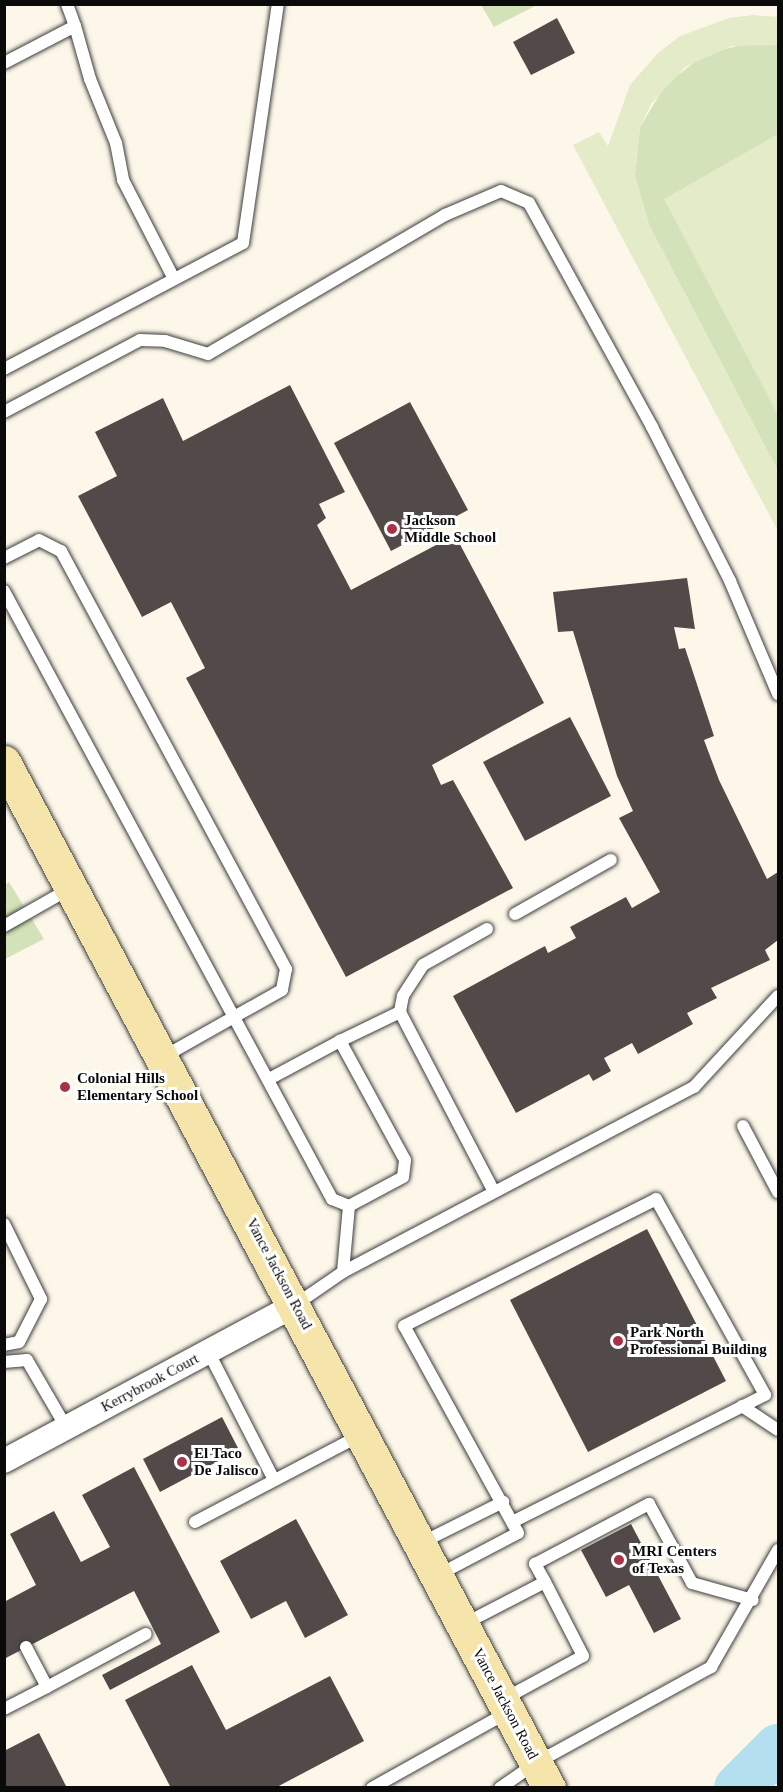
<!DOCTYPE html>
<style>
body{margin:0}
#map{position:relative;width:783px;height:1792px;overflow:hidden;background:#fdf7e9;font-family:Georgia,serif}
div>[style]{position:absolute}
[style*='--x']{left:calc(var(--x)*1px);top:calc(var(--y)*1px);width:calc(var(--w)*1px);rotate:calc(var(--a)*1deg)}
.green>*{inset:0;background:#d3e2b8}
.pitch>*{inset:0;background:#e3ebc8}
.river>*{height:48px;margin:-24px;padding:0 24px;transform-origin:24px;border-radius:24px;background:#b4dfee}
.building>*{inset:0;background:#514a48}
.roads{filter:drop-shadow(0 0 2px #3d3d3d) drop-shadow(0 0 2px #3d3d3d)}
.service>*{height:12px;margin:-6px;padding:0 6px;transform-origin:6px;border-radius:6px;background:#fff}
.minor>*{height:24px;margin:-12px;padding:0 12px;transform-origin:12px;border-radius:12px;background:#fff}
.secondary>*{height:33px;margin:-16.5px;padding:0 16.5px;transform-origin:16.5px;border-radius:16.5px;background:#f6e5ab}
.dots>*{width:16px;height:16px;translate:-50% -50%;box-sizing:border-box;border:3px solid #fff;border-radius:50%}
span{translate:-50% -50%;white-space:nowrap;text-align:center;line-height:1.15;-webkit-text-stroke:6px #fff;paint-order:stroke}
.poi-label{font-size:15px;color:#0a0a0a;font-weight:700}
.left{translate:0 -50%;text-align:left}
.street-label{font-size:15px;color:#0a0a0a}
.frame{position:absolute;inset:0;border:6px solid #0a0a0a;pointer-events:none}
</style>
<div id="map">
<div class="green">
<div style="clip-path:polygon(481px 5px,537px 5px,494px 27px)"></div>
<div style="clip-path:polygon(744px 44px,778px 45px,778px 471px,649px 225px,635px 176px,640px 127px,666px 84px,704px 55px)"></div>
<div style="clip-path:polygon(9px 882px,44px 939px,5px 959px,5px 885px)"></div>
</div>
<div class="pitch">
<div style="clip-path:polygon(753px 15px,778px 17px,778px 45px,732px 46px,685px 67px,651px 104px,640px 127px,635px 176px,649px 225px,778px 471px,778px 531px,573px 145px,599px 132px,608px 146px,630px 85px,658px 53px,680px 36px,729px 18px)"></div>
<div style="clip-path:polygon(778px 134px,778px 415px,664px 199px)"></div>
</div>
<div class="river">
<div style="--x:738;--y:1788;--w:57;--a:-45"></div>
</div>
<div class="building">
<div style="clip-path:polygon(557px 18px,575px 53px,531px 75px,513px 42px)"></div>
<div style="clip-path:polygon(290px 385px,345px 492px,319px 504px,326px 518px,317px 525px,351px 590px,455px 535px,544px 703px,432px 765px,441px 785px,453px 780px,513px 888px,346px 977px,186px 678px,205px 668px,171px 602px,142px 617px,78px 496px,117px 476px,95px 432px,163px 398px,183px 441px)"></div>
<div style="clip-path:polygon(410px 402px,468px 510px,391px 551px,334px 443px)"></div>
<div style="clip-path:polygon(687px 578px,695px 629px,674px 627px,679px 649px,685px 648px,714px 736px,704px 740px,719px 780px,767px 879px,778px 872px,778px 940px,765px 950px,770px 960px,711px 988px,717px 998px,687px 1013px,693px 1024px,638px 1054px,632px 1043px,604px 1058px,611px 1071px,593px 1081px,589px 1074px,516px 1113px,453px 996px,545px 946px,548px 953px,576px 938px,570px 927px,626px 897px,632px 908px,660px 892px,619px 818px,633px 811px,617px 776px,573px 631px,558px 632px,553px 592px)"></div>
<div style="clip-path:polygon(570px 717px,611px 796px,525px 841px,483px 762px)"></div>
<div style="clip-path:polygon(647px 1229px,726px 1381px,588px 1452px,510px 1300px)"></div>
<div style="clip-path:polygon(222px 1417px,239px 1450px,160px 1492px,143px 1459px)"></div>
<div style="clip-path:polygon(134px 1467px,220px 1632px,110px 1690px,102px 1675px,161px 1644px,134px 1591px,4px 1659px,4px 1602px,36px 1585px,10px 1534px,54px 1511px,81px 1562px,110px 1547px,82px 1495px)"></div>
<div style="clip-path:polygon(296px 1519px,348px 1615px,305px 1638px,286px 1601px,251px 1619px,220px 1561px)"></div>
<div style="clip-path:polygon(631px 1524px,681px 1619px,654px 1633px,629px 1585px,606px 1597px,581px 1550px)"></div>
<div style="clip-path:polygon(192px 1665px,226px 1730px,330px 1676px,364px 1741px,275px 1788px,171px 1788px,125px 1700px)"></div>
<div style="clip-path:polygon(39px 1733px,67px 1788px,4px 1788px,4px 1751px)"></div>
</div>
<div class="roads">
<div class="service">
<div style="--x:75;--y:26;--w:55;--a:74.2"></div>
<div style="--x:90;--y:79;--w:69;--a:67.9"></div>
<div style="--x:116;--y:143;--w:38;--a:79"></div>
<div style="--x:123;--y:180;--w:111;--a:62.7"></div>
<div style="--x:4;--y:63;--w:80;--a:-27.5"></div>
<div style="--x:75;--y:26;--w:23;--a:-110"></div>
<div style="--x:4;--y:369;--w:270;--a:-27.8"></div>
<div style="--x:243;--y:243;--w:242;--a:-81.7"></div>
<div style="--x:4;--y:412;--w:154;--a:-27.9"></div>
<div style="--x:140;--y:340;--w:25;--a:2"></div>
<div style="--x:165;--y:341;--w:45;--a:16.8"></div>
<div style="--x:208;--y:354;--w:275;--a:-30.4"></div>
<div style="--x:445;--y:215;--w:61;--a:-23.2"></div>
<div style="--x:501;--y:191;--w:30;--a:23"></div>
<div style="--x:529;--y:203;--w:256;--a:61.2"></div>
<div style="--x:652;--y:427;--w:173;--a:63.1"></div>
<div style="--x:730;--y:581;--w:123;--a:67"></div>
<div style="--x:4;--y:558;--w:39;--a:-27"></div>
<div style="--x:39;--y:540;--w:25;--a:27"></div>
<div style="--x:61;--y:551;--w:475;--a:61.7"></div>
<div style="--x:286;--y:969;--w:21;--a:101"></div>
<div style="--x:282;--y:990;--w:137;--a:150.6"></div>
<div style="--x:4;--y:591;--w:691;--a:61.65"></div>
<div style="--x:332;--y:1199;--w:18;--a:22"></div>
<div style="--x:349;--y:1206;--w:61;--a:-28.2"></div>
<div style="--x:403;--y:1177;--w:17;--a:-83"></div>
<div style="--x:405;--y:1160;--w:136;--a:-118.6"></div>
<div style="--x:340;--y:1041;--w:81;--a:151.8"></div>
<div style="--x:515;--y:914;--w:110;--a:-29.4"></div>
<div style="--x:4;--y:926;--w:77;--a:-29.6"></div>
<div style="--x:487;--y:929;--w:73;--a:150.6"></div>
<div style="--x:423;--y:965;--w:37;--a:123"></div>
<div style="--x:403;--y:996;--w:16;--a:101"></div>
<div style="--x:400;--y:1012;--w:201;--a:62.4"></div>
<div style="--x:340;--y:1041;--w:67;--a:-25.8"></div>
<div style="--x:743;--y:1126;--w:75;--a:62.1"></div>
<div style="--x:4;--y:1224;--w:84;--a:63.7"></div>
<div style="--x:41;--y:1299;--w:48;--a:117.1"></div>
<div style="--x:19;--y:1342;--w:15;--a:169"></div>
<div style="--x:343;--y:1272;--w:66;--a:-84.8"></div>
<div style="--x:295;--y:1305;--w:58;--a:-34.5"></div>
<div style="--x:343;--y:1272;--w:397;--a:-27.8"></div>
<div style="--x:694;--y:1087;--w:124;--a:-47.3"></div>
<div style="--x:208;--y:1351;--w:145;--a:62.9"></div>
<div style="--x:4;--y:1362;--w:23;--a:-5"></div>
<div style="--x:27;--y:1360;--w:78;--a:59.8"></div>
<div style="--x:742;--y:1406;--w:43;--a:33.7"></div>
<div style="--x:195;--y:1522;--w:187;--a:-27.7"></div>
<div style="--x:421;--y:1543;--w:92;--a:-26.6"></div>
<div style="--x:438;--y:1575;--w:90;--a:-27.7"></div>
<div style="--x:518;--y:1533;--w:236;--a:-118.8"></div>
<div style="--x:404;--y:1326;--w:282;--a:-26.7"></div>
<div style="--x:656;--y:1199;--w:224;--a:60.9"></div>
<div style="--x:765;--y:1395;--w:282;--a:153.3"></div>
<div style="--x:545;--y:1582;--w:21;--a:-119"></div>
<div style="--x:535;--y:1564;--w:129;--a:-27.8"></div>
<div style="--x:649;--y:1504;--w:90;--a:61.4"></div>
<div style="--x:692;--y:1583;--w:63;--a:15.6"></div>
<div style="--x:464;--y:1624;--w:91;--a:-27.4"></div>
<div style="--x:545;--y:1582;--w:83;--a:62.8"></div>
<div style="--x:583;--y:1656;--w:90;--a:151.4"></div>
<div style="--x:26;--y:1647;--w:45;--a:62.3"></div>
<div style="--x:47;--y:1687;--w:112;--a:-28.2"></div>
<div style="--x:4;--y:1709;--w:48;--a:-27.1"></div>
<div style="--x:372;--y:1788;--w:156;--a:-29.2"></div>
<div style="--x:500;--y:1788;--w:44;--a:-34.8"></div>
<div style="--x:536;--y:1763;--w:200;--a:-28.7"></div>
<div style="--x:711;--y:1667;--w:135;--a:-60.2"></div>
</div>
<div class="minor">
<div style="--x:4;--y:1461;--w:330;--a:-28.2"></div>
</div>
<div class="secondary">
<div style="--x:4;--y:762;--w:1162;--a:62.02"></div>
</div>
</div>
<div class="dots">
<div style="left:392px;top:529px;background:#a93346"></div>
<div style="left:65px;top:1087px;background:#a93346"></div>
<div style="left:618px;top:1341px;background:#a93346"></div>
<div style="left:182px;top:1462px;background:#a93346"></div>
<div style="left:619px;top:1560px;background:#a93346"></div>
</div>
<div class="poi-label">
<span class="left" style="left:404px;top:529px">Jackson<br>Middle School</span>
<span class="left" style="left:77px;top:1087px">Colonial Hills<br>Elementary School</span>
<span class="left" style="left:630px;top:1341px">Park North<br>Professional Building</span>
<span class="left" style="left:194px;top:1462px">El Taco<br>De Jalisco</span>
<span class="left" style="left:632px;top:1560px">MRI Centers<br>of Texas</span>
</div>
<div class="street-label">
<span style="left:279px;top:1274px;rotate:62deg">Vance Jackson Road</span>
<span style="left:150px;top:1383px;rotate:-28deg">Kerrybrook Court</span>
<span style="left:505px;top:1704px;rotate:62deg">Vance Jackson Road</span>
</div>
<div class="frame"></div>
</div>
